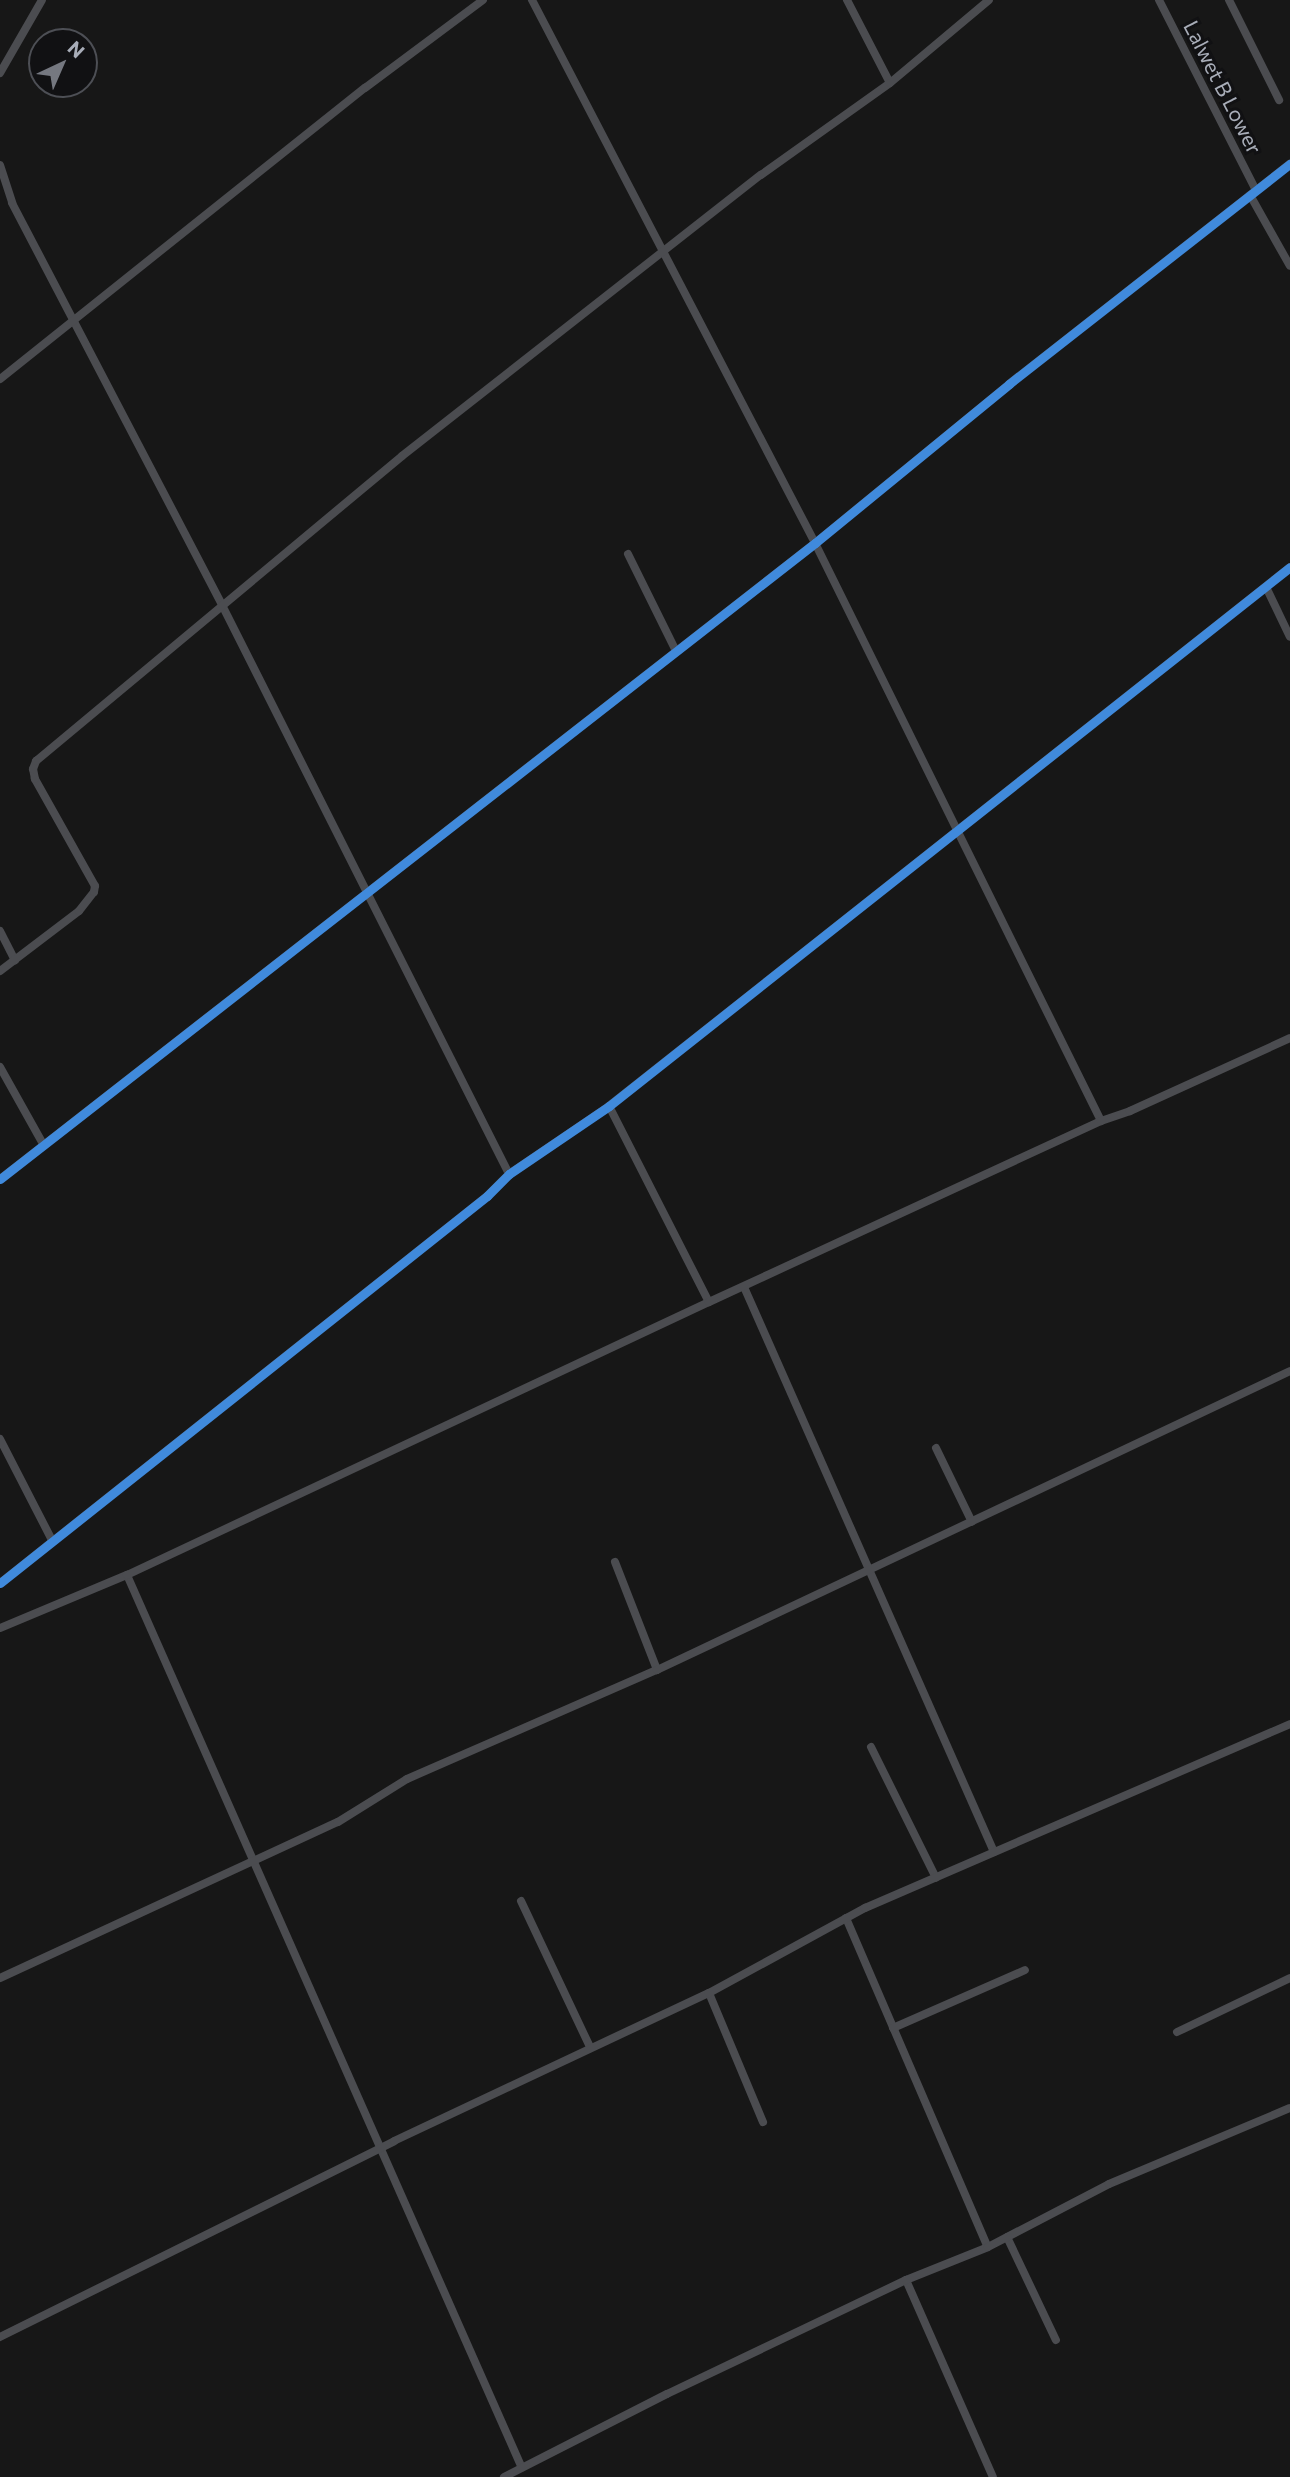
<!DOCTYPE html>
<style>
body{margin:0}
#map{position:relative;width:1290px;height:2477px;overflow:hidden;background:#171717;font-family:Commissioner,sans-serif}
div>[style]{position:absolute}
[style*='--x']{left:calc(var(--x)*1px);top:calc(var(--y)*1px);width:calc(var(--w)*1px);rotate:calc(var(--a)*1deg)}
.street>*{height:8px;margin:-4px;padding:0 4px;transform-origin:4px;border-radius:4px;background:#4b4c50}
.cycleway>*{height:9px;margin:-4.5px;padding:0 4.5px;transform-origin:4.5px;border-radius:4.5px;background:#408adc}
span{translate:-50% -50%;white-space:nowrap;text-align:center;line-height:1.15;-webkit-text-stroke:6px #111113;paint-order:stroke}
.street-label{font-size:21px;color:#a8adb8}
.north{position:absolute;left:28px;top:28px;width:70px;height:70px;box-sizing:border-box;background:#111113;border:2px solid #4d4f55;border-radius:50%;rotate:44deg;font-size:19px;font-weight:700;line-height:28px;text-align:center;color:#a8adb8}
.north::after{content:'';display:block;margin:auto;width:24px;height:32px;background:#757880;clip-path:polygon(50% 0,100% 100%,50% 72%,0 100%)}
</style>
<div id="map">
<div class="street">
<div style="--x:532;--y:0;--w:612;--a:62.47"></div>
<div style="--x:815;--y:543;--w:645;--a:63.67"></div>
<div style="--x:847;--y:0;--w:93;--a:62.6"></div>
<div style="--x:1159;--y:0;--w:213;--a:63"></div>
<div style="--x:1229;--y:0;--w:112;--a:63.4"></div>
<div style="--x:0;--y:73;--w:84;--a:-60.1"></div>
<div style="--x:0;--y:165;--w:40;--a:72"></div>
<div style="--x:12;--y:203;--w:454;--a:62.4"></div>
<div style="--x:222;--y:605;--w:637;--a:63.23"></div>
<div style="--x:1250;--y:195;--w:81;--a:60.6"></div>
<div style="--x:0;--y:379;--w:467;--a:-38.6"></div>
<div style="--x:365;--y:88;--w:147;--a:-36.7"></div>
<div style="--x:628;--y:554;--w:108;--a:63.7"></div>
<div style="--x:1266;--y:587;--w:55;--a:64.4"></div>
<div style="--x:0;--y:931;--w:33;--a:63"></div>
<div style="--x:0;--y:971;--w:99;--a:-37.2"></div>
<div style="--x:79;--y:911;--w:24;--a:-52"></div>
<div style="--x:94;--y:892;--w:6;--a:-81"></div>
<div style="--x:95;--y:886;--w:123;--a:-119.3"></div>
<div style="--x:35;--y:779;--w:10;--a:-101"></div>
<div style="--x:33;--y:769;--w:9;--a:-69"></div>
<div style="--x:36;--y:761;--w:476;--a:-39.8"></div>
<div style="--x:402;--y:456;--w:456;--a:-38.1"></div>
<div style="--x:761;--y:175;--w:158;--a:-35.5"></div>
<div style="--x:890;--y:83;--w:129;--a:-40"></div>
<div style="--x:0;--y:1067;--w:88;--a:60.8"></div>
<div style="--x:609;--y:1106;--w:220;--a:63"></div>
<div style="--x:0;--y:1179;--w:1034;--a:-37.97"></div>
<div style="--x:815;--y:543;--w:251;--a:-39.3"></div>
<div style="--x:1009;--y:384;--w:357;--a:-38.1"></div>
<div style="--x:744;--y:1287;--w:618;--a:66.13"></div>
<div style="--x:0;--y:1439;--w:114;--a:62.8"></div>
<div style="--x:936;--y:1448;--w:82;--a:64.1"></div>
<div style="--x:615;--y:1562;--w:116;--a:68.7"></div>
<div style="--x:127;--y:1575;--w:976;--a:66.14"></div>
<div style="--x:0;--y:1583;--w:622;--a:-38.47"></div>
<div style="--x:487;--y:1196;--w:31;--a:-45"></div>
<div style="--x:509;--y:1174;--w:121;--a:-34.2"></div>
<div style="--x:609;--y:1106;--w:868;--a:-38.36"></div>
<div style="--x:0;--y:1628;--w:138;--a:-22.7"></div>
<div style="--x:127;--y:1575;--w:643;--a:-25.13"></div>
<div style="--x:709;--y:1302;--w:432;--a:-24.8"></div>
<div style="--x:1101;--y:1121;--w:31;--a:-19"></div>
<div style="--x:1130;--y:1111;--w:176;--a:-24.5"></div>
<div style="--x:871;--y:1747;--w:146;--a:63.6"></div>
<div style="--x:521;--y:1901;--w:161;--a:64.7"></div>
<div style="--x:846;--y:1918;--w:358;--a:66.7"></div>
<div style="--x:0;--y:1978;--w:372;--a:-24.8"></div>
<div style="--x:338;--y:1822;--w:81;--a:-31.9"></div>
<div style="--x:407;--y:1779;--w:273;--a:-23.6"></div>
<div style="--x:657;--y:1670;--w:700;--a:-25.28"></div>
<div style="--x:709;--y:1993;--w:140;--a:67.3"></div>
<div style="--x:893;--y:2028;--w:144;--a:-23.7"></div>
<div style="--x:1177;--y:2032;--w:125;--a:-25.5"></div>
<div style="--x:1007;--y:2237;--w:114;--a:64.6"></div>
<div style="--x:906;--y:2280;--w:215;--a:66.2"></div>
<div style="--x:0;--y:2337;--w:440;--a:-26.4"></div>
<div style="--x:394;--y:2141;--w:348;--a:-25.2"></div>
<div style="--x:709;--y:1993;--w:178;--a:-28.6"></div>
<div style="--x:865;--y:1908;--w:463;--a:-23.4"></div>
<div style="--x:504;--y:2477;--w:183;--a:-27"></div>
<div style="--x:667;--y:2394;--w:265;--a:-25.5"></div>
<div style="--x:906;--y:2280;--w:88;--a:-21.9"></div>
<div style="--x:988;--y:2247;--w:136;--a:-27.5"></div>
<div style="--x:1109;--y:2184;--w:196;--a:-22.8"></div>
</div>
<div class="cycleway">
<div style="--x:0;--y:1179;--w:1034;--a:-37.97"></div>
<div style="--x:815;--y:543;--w:251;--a:-39.3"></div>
<div style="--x:1009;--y:384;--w:357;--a:-38.1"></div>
<div style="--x:0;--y:1583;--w:622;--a:-38.47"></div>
<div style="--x:487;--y:1196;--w:31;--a:-45"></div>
<div style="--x:509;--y:1174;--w:121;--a:-34.2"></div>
<div style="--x:609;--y:1106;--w:868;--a:-38.36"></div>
</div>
<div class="street-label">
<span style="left:1223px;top:87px;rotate:63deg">Lalwet B Lower</span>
</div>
<div class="north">N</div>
</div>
